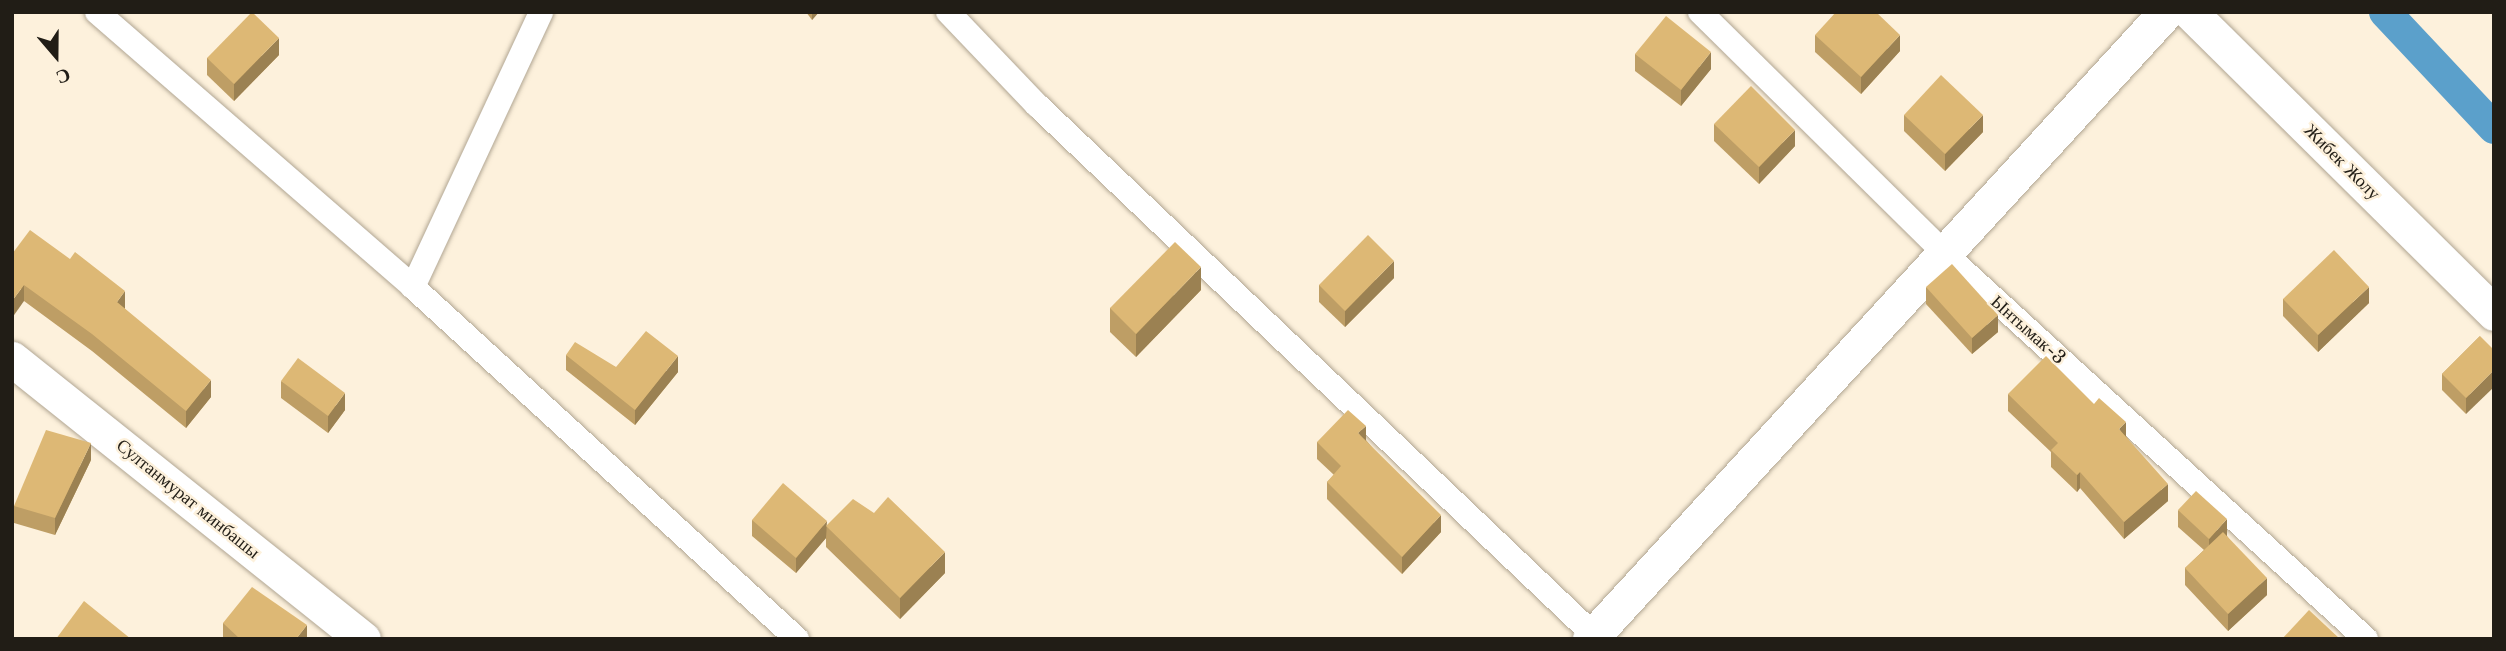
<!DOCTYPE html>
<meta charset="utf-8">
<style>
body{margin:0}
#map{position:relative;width:2506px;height:651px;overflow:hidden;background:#fdf1dc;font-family:"Libre Baskerville",serif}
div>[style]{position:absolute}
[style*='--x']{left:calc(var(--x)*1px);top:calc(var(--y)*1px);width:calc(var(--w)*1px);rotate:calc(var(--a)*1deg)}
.canal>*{height:32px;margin:-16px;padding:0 16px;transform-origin:16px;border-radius:16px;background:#5ba0cb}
.roads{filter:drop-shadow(0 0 2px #b1a693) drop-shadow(0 0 2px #b1a693)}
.street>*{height:24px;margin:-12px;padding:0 12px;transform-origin:12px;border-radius:12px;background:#fff}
.secondary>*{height:35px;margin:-17.5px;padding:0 17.5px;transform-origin:17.5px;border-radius:17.5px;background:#fff}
.wall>*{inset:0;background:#be9e65}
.shaded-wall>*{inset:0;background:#9b8152}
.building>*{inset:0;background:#ddb875}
span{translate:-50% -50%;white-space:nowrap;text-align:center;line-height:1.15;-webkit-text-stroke:5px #fdf1dc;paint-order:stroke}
.street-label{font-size:18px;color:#211d16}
.frame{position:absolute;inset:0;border:14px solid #211d16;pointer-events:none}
.north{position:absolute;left:21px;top:21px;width:70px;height:70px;-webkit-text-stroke:5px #fdf1dc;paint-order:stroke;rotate:160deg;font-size:19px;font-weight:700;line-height:28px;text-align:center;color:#211d16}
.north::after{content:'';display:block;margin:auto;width:24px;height:32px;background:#211d16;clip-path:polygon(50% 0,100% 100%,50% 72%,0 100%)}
</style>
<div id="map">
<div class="canal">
<div style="--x:2385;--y:12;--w:159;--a:46.8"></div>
</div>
<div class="roads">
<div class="street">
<div style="--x:97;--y:12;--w:419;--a:41"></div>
<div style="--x:413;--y:287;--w:521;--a:42.51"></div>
<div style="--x:948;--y:12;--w:129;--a:46.3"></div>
<div style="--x:1037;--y:105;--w:775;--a:43.59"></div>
<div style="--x:1700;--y:12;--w:343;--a:44.6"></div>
<div style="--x:1944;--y:253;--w:572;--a:42.45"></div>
<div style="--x:413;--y:287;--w:303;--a:-65"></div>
</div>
<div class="secondary">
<div style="--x:2190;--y:12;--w:428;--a:44.7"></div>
<div style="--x:12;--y:359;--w:449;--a:38.6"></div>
<div style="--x:1590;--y:639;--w:851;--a:-47.43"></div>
</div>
</div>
<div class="wall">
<div style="clip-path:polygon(806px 12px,819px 12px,812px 20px)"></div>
<div style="clip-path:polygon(1815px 35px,1900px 51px,1861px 94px,1815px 52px)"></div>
<div style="clip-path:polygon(1635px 54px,1711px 69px,1681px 106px,1635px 71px)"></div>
<div style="clip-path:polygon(279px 55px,234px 101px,207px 75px,207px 58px)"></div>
<div style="clip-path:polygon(1904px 115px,1983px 132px,1945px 171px,1904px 131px)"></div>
<div style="clip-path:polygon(1714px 124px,1795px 146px,1759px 184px,1714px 141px)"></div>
<div style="clip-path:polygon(12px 254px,125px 308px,125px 309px,211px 397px,186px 428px,92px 351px,24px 301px)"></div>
<div style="clip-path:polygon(1394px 278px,1345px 327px,1319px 302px,1319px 285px)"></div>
<div style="clip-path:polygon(1926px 287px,1998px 332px,1972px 354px,1926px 304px)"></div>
<div style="clip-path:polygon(1201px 290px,1136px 357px,1110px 332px,1110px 308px)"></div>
<div style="clip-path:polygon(2283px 299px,2369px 303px,2318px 352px,2283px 316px)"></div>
<div style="clip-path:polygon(2480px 336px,2466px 414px,2442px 390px,2442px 374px)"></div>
<div style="clip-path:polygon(566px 355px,616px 367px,678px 372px,635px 425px,566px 370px)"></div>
<div style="clip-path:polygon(281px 381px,345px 410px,328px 433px,281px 398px)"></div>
<div style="clip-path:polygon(2008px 394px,2126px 436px,2168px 501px,2124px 539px,2080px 488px,2077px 492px,2051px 467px,2051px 452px,2008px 411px)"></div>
<div style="clip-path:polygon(1366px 440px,1441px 532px,1402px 574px,1327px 499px,1327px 482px,1334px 475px,1317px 459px,1317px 442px)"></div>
<div style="clip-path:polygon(91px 460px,55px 535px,14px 523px,14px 506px)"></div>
<div style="clip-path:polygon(2178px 510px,2227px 536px,2267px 595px,2228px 631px,2185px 585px,2185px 568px,2204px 550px,2178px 527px)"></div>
<div style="clip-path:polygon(752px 520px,827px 526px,945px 573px,900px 619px,826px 547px,826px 538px,796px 573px,752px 536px)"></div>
<div style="clip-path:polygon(223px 623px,307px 639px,223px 639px)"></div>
</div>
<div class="shaded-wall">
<div style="clip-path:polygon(812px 12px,819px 12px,812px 20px)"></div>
<div style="clip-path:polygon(1900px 35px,1900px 51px,1861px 94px,1861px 77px)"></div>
<div style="clip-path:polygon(279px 38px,279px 55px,234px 101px,234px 84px)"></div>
<div style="clip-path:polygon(1711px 52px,1711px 69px,1681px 106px,1681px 90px)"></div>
<div style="clip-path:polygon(1983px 115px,1983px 132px,1945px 171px,1945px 154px)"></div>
<div style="clip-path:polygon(1795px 130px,1795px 146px,1759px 184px,1759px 167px)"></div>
<div style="clip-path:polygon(1394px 261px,1394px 278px,1345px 327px,1345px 311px)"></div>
<div style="clip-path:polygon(1201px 267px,1201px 290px,1136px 357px,1136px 334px)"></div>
<div style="clip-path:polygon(24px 285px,24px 301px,12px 318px,12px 301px)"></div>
<div style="clip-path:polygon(2369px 287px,2369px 303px,2318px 352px,2318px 335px)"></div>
<div style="clip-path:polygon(125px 291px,125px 308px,117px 319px,117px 302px)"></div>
<div style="clip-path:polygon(1998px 315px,1998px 332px,1972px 354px,1972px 338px)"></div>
<div style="clip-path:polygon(678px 356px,678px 372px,635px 425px,635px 410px)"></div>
<div style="clip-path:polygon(2494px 370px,2494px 387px,2466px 414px,2466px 398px)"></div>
<div style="clip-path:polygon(211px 380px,211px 397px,186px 428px,186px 411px)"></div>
<div style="clip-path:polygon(345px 393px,345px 410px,328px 433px,328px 416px)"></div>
<div style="clip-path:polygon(2126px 422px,2126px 439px,2119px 429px)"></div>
<div style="clip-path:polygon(1366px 426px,1366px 443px,1358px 433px)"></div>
<div style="clip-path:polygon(91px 443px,91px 460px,55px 535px,55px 518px)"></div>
<div style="clip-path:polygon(2080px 472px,2080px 488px,2077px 492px,2077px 475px)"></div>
<div style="clip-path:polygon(2168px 484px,2168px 501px,2124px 539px,2124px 522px)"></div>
<div style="clip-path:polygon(1441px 515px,1441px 532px,1402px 574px,1402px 557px)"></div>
<div style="clip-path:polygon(2227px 519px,2227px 536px,2209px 555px,2209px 539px)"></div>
<div style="clip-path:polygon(827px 521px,826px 538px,796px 573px,796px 558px)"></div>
<div style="clip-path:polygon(945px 552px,945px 573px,900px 619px,900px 598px)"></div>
<div style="clip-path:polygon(2267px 578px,2267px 595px,2228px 631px,2228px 614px)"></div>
<div style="clip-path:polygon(307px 625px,307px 639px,296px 639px)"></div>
</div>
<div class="building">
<div style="clip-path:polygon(252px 12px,279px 38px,234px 84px,207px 58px)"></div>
<div style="clip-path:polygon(1836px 12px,1876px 12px,1900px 35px,1861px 77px,1815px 35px)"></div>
<div style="clip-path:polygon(1666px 16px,1711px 52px,1681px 90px,1635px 54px)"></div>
<div style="clip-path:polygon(1941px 75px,1983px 115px,1945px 154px,1904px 115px)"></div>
<div style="clip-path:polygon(1751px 86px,1795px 130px,1759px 167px,1714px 124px)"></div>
<div style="clip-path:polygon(30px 230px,70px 259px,75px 252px,125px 291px,117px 302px,211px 380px,186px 411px,92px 334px,24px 285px,12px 301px,12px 254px)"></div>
<div style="clip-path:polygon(1368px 235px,1394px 261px,1345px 311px,1319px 285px)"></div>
<div style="clip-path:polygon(1175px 242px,1201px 267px,1136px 334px,1110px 308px)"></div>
<div style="clip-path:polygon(2334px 250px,2369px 287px,2318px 335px,2283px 299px)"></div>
<div style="clip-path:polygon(1952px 264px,1998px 315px,1972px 338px,1926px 287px)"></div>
<div style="clip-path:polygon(646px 331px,678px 356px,635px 410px,566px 355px,575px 342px,616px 367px)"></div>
<div style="clip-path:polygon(2480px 336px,2494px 350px,2494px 370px,2466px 398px,2442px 374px)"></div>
<div style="clip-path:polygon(2046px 356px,2094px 404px,2099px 398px,2126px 422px,2119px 429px,2168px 484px,2124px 522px,2080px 472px,2077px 475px,2051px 450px,2058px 443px,2008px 394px)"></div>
<div style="clip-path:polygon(298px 358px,345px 393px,328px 416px,281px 381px)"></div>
<div style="clip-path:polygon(1348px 410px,1366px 426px,1358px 433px,1441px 515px,1402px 557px,1327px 482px,1341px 466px,1317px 442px)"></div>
<div style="clip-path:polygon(46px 430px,91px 443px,55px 518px,14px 506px)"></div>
<div style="clip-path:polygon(783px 483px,827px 521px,796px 558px,752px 520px)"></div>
<div style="clip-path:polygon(2196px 491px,2227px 519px,2209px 539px,2178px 510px)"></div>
<div style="clip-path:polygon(888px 497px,945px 552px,900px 598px,826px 526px,853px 499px,874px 513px)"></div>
<div style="clip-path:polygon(2223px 532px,2267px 578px,2228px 614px,2185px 568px)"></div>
<div style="clip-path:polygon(252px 587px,307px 625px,296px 639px,240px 639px,223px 623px)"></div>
<div style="clip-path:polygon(84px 601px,131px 639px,56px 639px)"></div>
<div style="clip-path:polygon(2309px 610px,2340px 639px,2282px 639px)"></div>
</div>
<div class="street-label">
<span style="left:2342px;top:162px;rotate:45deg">Жибек Жолу</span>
<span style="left:2028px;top:330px;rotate:42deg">Ынтымак-3</span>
<span style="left:188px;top:499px;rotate:39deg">Султанмурат минбашы</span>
</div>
<div class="frame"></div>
<div class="north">С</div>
</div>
